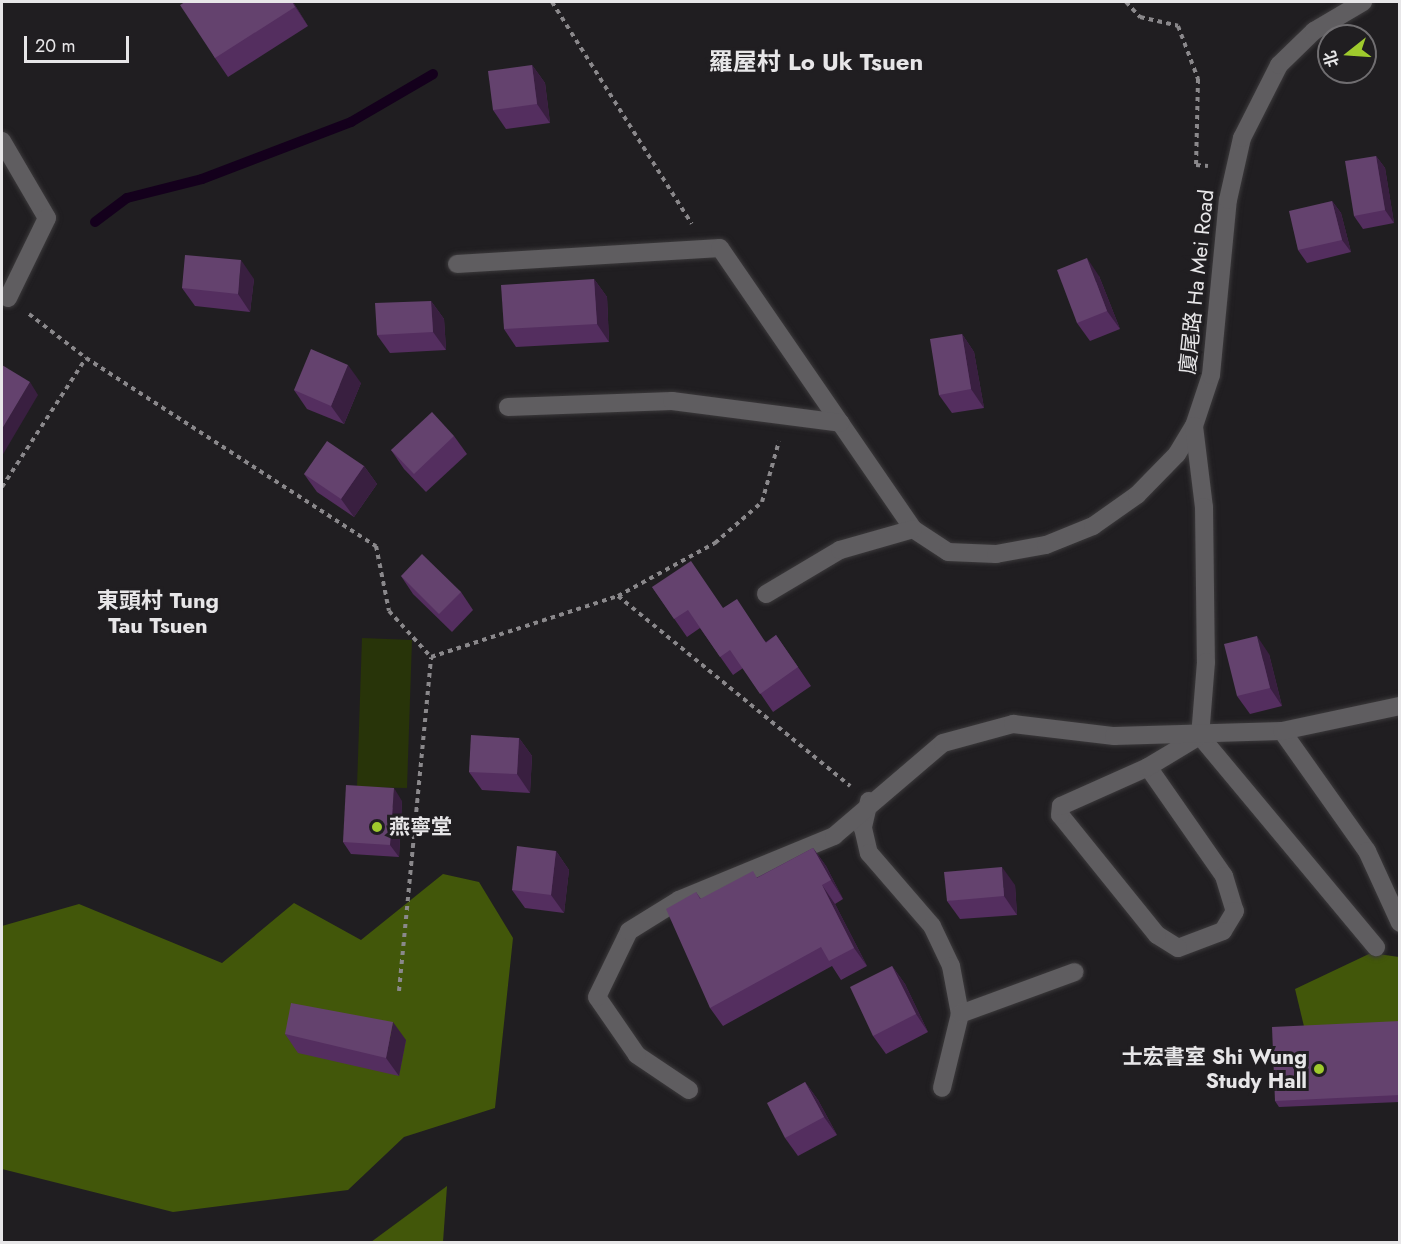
<!DOCTYPE html>
<meta charset="utf-8">
<style>
body{margin:0}
#map{position:relative;width:1401px;height:1244px;overflow:hidden;background:#201e21;font-family:Jost,"Noto Sans SC",sans-serif}
div>[style]{position:absolute}
[style*='--x']{left:calc(var(--x)*1px);top:calc(var(--y)*1px);width:calc(var(--w)*1px);rotate:calc(var(--a)*1deg)}
.green>*{inset:0;background:#283409}
.forest>*{inset:0;background:#42570a}
.stream>*{height:10px;margin:-5px;padding:0 5px;transform-origin:5px;border-radius:5px;background:#14001c}
.path>*{height:4px;margin-top:-2px;transform-origin:0;background:repeating-linear-gradient(90deg,#8a888b 0 4.5px,transparent 0 9px)}
.roads{filter:drop-shadow(0 0 2px #3b393b) drop-shadow(0 0 2px #3b393b)}
.minor>*{height:18px;margin:-9px;padding:0 9px;transform-origin:9px;border-radius:9px;background:#5f5d60}
.wall>*{inset:0;background:#542e5f}
.shaded-wall>*{inset:0;background:#391f40}
.building>*{inset:0;background:#64426e}
.dots>*{width:16px;height:16px;translate:-50% -50%;box-sizing:border-box;border:3px solid #201e21;border-radius:50%}
span{translate:-50% -50%;white-space:nowrap;text-align:center;line-height:1.15;-webkit-text-stroke:6px #201e21;paint-order:stroke}
.street-label{font-size:21px;color:#e7e6e8}
.poi-label{font-size:21px;color:#e7e6e8;font-weight:700}
.left{translate:0 -50%;text-align:left}
.right{translate:-100% -50%;text-align:right}
.neighbourhood-label{font-size:22px;color:#e7e6e8;font-weight:700}
.quarter-label{font-size:24px;color:#e7e6e8;font-weight:700}
.frame{position:absolute;inset:0;border:3px solid #e7e6e8;pointer-events:none}
.north{position:absolute;left:1317px;top:24px;width:60px;height:60px;box-sizing:border-box;background:#201e21;border:2px solid #706e71;border-radius:50%;rotate:253deg;font-size:16px;font-weight:700;line-height:24px;text-align:center;color:#e7e6e8}
.north::after{content:'';display:block;margin:auto;width:21px;height:27px;background:#9fca2d;clip-path:polygon(50% 0,100% 100%,50% 72%,0 100%)}
.scale{position:absolute;left:24px;top:36px;width:105px;height:27px;box-sizing:border-box;border:3px solid #e7e6e8;border-top:0;padding-left:8px;font-size:18px;line-height:21px;white-space:nowrap;color:#e7e6e8;-webkit-text-stroke:4px #201e21;paint-order:stroke}
</style>
<div id="map">
<div class="green">
<div style="clip-path:polygon(362px 638px,412px 640px,407px 788px,357px 787px)"></div>
</div>
<div class="forest">
<div style="clip-path:polygon(443px 874px,479px 882px,513px 938px,495px 1108px,404px 1137px,348px 1190px,173px 1212px,2px 1169px,2px 926px,79px 904px,222px 963px,294px 903px,361px 940px)"></div>
<div style="clip-path:polygon(1371px 953px,1399px 957px,1399px 1059px,1315px 1072px,1295px 989px)"></div>
<div style="clip-path:polygon(447px 1186px,443px 1242px,371px 1242px)"></div>
</div>
<div class="stream">
<div style="--x:95;--y:222;--w:40;--a:-37"></div>
<div style="--x:127;--y:198;--w:77;--a:-14.2"></div>
<div style="--x:202;--y:179;--w:160;--a:-20.9"></div>
<div style="--x:351;--y:122;--w:95;--a:-30.3"></div>
</div>
<div class="path">
<div style="--x:552;--y:2;--w:262;--a:57.8"></div>
<div style="--x:1126;--y:2;--w:21;--a:47"></div>
<div style="--x:1140;--y:17;--w:39;--a:13"></div>
<div style="--x:1178;--y:26;--w:57;--a:69.3"></div>
<div style="--x:1198;--y:79;--w:86;--a:91.3"></div>
<div style="--x:1196;--y:165;--w:12;--a:5"></div>
<div style="--x:29;--y:314;--w:72;--a:37.7"></div>
<div style="--x:86;--y:358;--w:346;--a:33"></div>
<div style="--x:376;--y:546;--w:66;--a:78.7"></div>
<div style="--x:389;--y:611;--w:62;--a:47.6"></div>
<div style="--x:431;--y:657;--w:197;--a:-18.1"></div>
<div style="--x:618;--y:596;--w:300;--a:39.3"></div>
<div style="--x:2;--y:487;--w:154;--a:-56.9"></div>
<div style="--x:618;--y:596;--w:111;--a:-28.7"></div>
<div style="--x:715;--y:543;--w:62;--a:-41.1"></div>
<div style="--x:762;--y:502;--w:63;--a:-74.4"></div>
<div style="--x:399;--y:991;--w:335;--a:-84.5"></div>
</div>
<div class="roads">
<div class="minor">
<div style="--x:2;--y:141;--w:89;--a:59.7"></div>
<div style="--x:47;--y:218;--w:89;--a:116"></div>
<div style="--x:457;--y:264;--w:263;--a:-3.5"></div>
<div style="--x:720;--y:248;--w:341;--a:55.5"></div>
<div style="--x:913;--y:529;--w:42;--a:33.3"></div>
<div style="--x:948;--y:552;--w:48;--a:2.4"></div>
<div style="--x:996;--y:554;--w:51;--a:-10.2"></div>
<div style="--x:1046;--y:545;--w:51;--a:-22"></div>
<div style="--x:1093;--y:526;--w:54;--a:-35.2"></div>
<div style="--x:1137;--y:495;--w:57;--a:-45.7"></div>
<div style="--x:1177;--y:454;--w:33;--a:-59"></div>
<div style="--x:1194;--y:426;--w:54;--a:-71.6"></div>
<div style="--x:1211;--y:375;--w:176;--a:-84.5"></div>
<div style="--x:1228;--y:200;--w:64;--a:-77.3"></div>
<div style="--x:1242;--y:138;--w:82;--a:-63.1"></div>
<div style="--x:1279;--y:65;--w:49;--a:-44.2"></div>
<div style="--x:1314;--y:31;--w:57;--a:-30.6"></div>
<div style="--x:508;--y:407;--w:164;--a:-2.1"></div>
<div style="--x:672;--y:401;--w:170;--a:7.4"></div>
<div style="--x:1194;--y:426;--w:82;--a:83"></div>
<div style="--x:1204;--y:507;--w:155;--a:89.3"></div>
<div style="--x:1206;--y:662;--w:74;--a:94.6"></div>
<div style="--x:1200;--y:736;--w:275;--a:50.2"></div>
<div style="--x:766;--y:594;--w:86;--a:-30.7"></div>
<div style="--x:840;--y:550;--w:76;--a:-16"></div>
<div style="--x:1282;--y:731;--w:147;--a:54.7"></div>
<div style="--x:1367;--y:851;--w:79;--a:65.4"></div>
<div style="--x:1148;--y:767;--w:133;--a:55.1"></div>
<div style="--x:1224;--y:876;--w:37;--a:73"></div>
<div style="--x:1235;--y:911;--w:23;--a:121"></div>
<div style="--x:1223;--y:931;--w:48;--a:159.3"></div>
<div style="--x:1178;--y:948;--w:25;--a:-148"></div>
<div style="--x:1157;--y:935;--w:154;--a:-128.9"></div>
<div style="--x:1060;--y:815;--w:9;--a:-84"></div>
<div style="--x:1061;--y:806;--w:95;--a:-24.1"></div>
<div style="--x:1148;--y:767;--w:58;--a:-31"></div>
<div style="--x:869;--y:801;--w:28;--a:103"></div>
<div style="--x:863;--y:828;--w:26;--a:77"></div>
<div style="--x:869;--y:853;--w:96;--a:49.2"></div>
<div style="--x:932;--y:926;--w:44;--a:64.6"></div>
<div style="--x:951;--y:966;--w:49;--a:79.4"></div>
<div style="--x:960;--y:1014;--w:76;--a:103.7"></div>
<div style="--x:960;--y:1014;--w:122;--a:-20.1"></div>
<div style="--x:689;--y:1090;--w:63;--a:-146.1"></div>
<div style="--x:637;--y:1055;--w:70;--a:-124.6"></div>
<div style="--x:597;--y:997;--w:73;--a:-64.1"></div>
<div style="--x:629;--y:931;--w:59;--a:-31.8"></div>
<div style="--x:679;--y:900;--w:168;--a:-22.4"></div>
<div style="--x:834;--y:836;--w:143;--a:-40.5"></div>
<div style="--x:943;--y:743;--w:73;--a:-15.2"></div>
<div style="--x:1013;--y:724;--w:102;--a:6.8"></div>
<div style="--x:1114;--y:736;--w:168;--a:-1.7"></div>
<div style="--x:1282;--y:731;--w:121;--a:-12"></div>
</div>
</div>
<div class="wall">
<div style="clip-path:polygon(185px 2px,293px 2px,308px 26px,228px 77px,215px 58px)"></div>
<div style="clip-path:polygon(532px 65px,545px 83px,550px 123px,506px 129px,493px 110px)"></div>
<div style="clip-path:polygon(1376px 156px,1385px 168px,1394px 223px,1363px 229px,1354px 216px)"></div>
<div style="clip-path:polygon(1332px 201px,1341px 213px,1351px 252px,1307px 263px,1298px 250px)"></div>
<div style="clip-path:polygon(1099px 276px,1120px 329px,1090px 341px,1077px 323px)"></div>
<div style="clip-path:polygon(254px 279px,250px 312px,195px 306px,182px 288px)"></div>
<div style="clip-path:polygon(594px 279px,607px 297px,609px 342px,516px 347px,504px 329px)"></div>
<div style="clip-path:polygon(431px 301px,444px 319px,446px 350px,390px 353px,377px 335px)"></div>
<div style="clip-path:polygon(962px 334px,974px 352px,984px 408px,952px 413px,939px 395px)"></div>
<div style="clip-path:polygon(361px 383px,344px 424px,307px 409px,294px 390px)"></div>
<div style="clip-path:polygon(454px 436px,467px 454px,426px 492px,404px 469px,391px 450px)"></div>
<div style="clip-path:polygon(364px 466px,377px 484px,354px 517px,317px 492px,304px 474px)"></div>
<div style="clip-path:polygon(401px 576px,461px 592px,473px 610px,452px 632px,413px 594px)"></div>
<div style="clip-path:polygon(652px 587px,723px 608px,766px 642px,776px 635px,811px 686px,773px 712px,743px 668px,733px 675px,700px 628px,687px 637px)"></div>
<div style="clip-path:polygon(1269px 654px,1282px 706px,1250px 714px,1237px 696px)"></div>
<div style="clip-path:polygon(519px 738px,532px 756px,530px 793px,482px 790px,469px 772px)"></div>
<div style="clip-path:polygon(402px 801px,399px 857px,351px 854px,343px 842px)"></div>
<div style="clip-path:polygon(813px 848px,826px 866px,843px 899px,835px 904px,867px 966px,841px 980px,832px 966px,723px 1026px,710px 1008px,696px 892px,701px 899px,758px 877px)"></div>
<div style="clip-path:polygon(556px 851px,569px 870px,564px 913px,525px 908px,512px 890px)"></div>
<div style="clip-path:polygon(1015px 885px,1017px 915px,960px 919px,947px 901px)"></div>
<div style="clip-path:polygon(892px 966px,905px 984px,928px 1032px,886px 1054px,873px 1036px)"></div>
<div style="clip-path:polygon(1400px 1021px,1400px 1102px,1279px 1107px,1275px 1101px)"></div>
<div style="clip-path:polygon(285px 1034px,406px 1040px,399px 1076px,298px 1053px)"></div>
<div style="clip-path:polygon(805px 1082px,818px 1100px,837px 1135px,798px 1156px,785px 1138px)"></div>
</div>
<div class="shaded-wall">
<div style="clip-path:polygon(292px 2px,293px 2px,308px 26px)"></div>
<div style="clip-path:polygon(532px 65px,545px 83px,550px 123px,537px 104px)"></div>
<div style="clip-path:polygon(1376px 156px,1385px 168px,1394px 223px,1385px 210px)"></div>
<div style="clip-path:polygon(1332px 201px,1341px 213px,1351px 252px,1342px 240px)"></div>
<div style="clip-path:polygon(1087px 258px,1099px 276px,1120px 329px,1107px 311px)"></div>
<div style="clip-path:polygon(241px 260px,254px 279px,250px 312px,238px 294px)"></div>
<div style="clip-path:polygon(594px 279px,607px 297px,609px 342px,597px 324px)"></div>
<div style="clip-path:polygon(431px 301px,444px 319px,446px 350px,433px 332px)"></div>
<div style="clip-path:polygon(962px 334px,974px 352px,984px 408px,971px 389px)"></div>
<div style="clip-path:polygon(348px 365px,361px 383px,344px 424px,331px 406px)"></div>
<div style="clip-path:polygon(30px 382px,38px 395px,2px 456px,2px 429px)"></div>
<div style="clip-path:polygon(364px 466px,377px 484px,354px 517px,341px 499px)"></div>
<div style="clip-path:polygon(1257px 636px,1269px 654px,1282px 706px,1270px 688px)"></div>
<div style="clip-path:polygon(519px 738px,532px 756px,530px 793px,517px 774px)"></div>
<div style="clip-path:polygon(394px 788px,402px 801px,399px 857px,390px 845px)"></div>
<div style="clip-path:polygon(813px 848px,826px 866px,843px 899px,831px 880px)"></div>
<div style="clip-path:polygon(556px 851px,569px 870px,564px 913px,551px 895px)"></div>
<div style="clip-path:polygon(1002px 867px,1015px 885px,1017px 915px,1004px 896px)"></div>
<div style="clip-path:polygon(822px 885px,835px 904px,867px 966px,854px 948px)"></div>
<div style="clip-path:polygon(892px 966px,905px 984px,928px 1032px,916px 1014px)"></div>
<div style="clip-path:polygon(393px 1022px,406px 1040px,399px 1076px,386px 1058px)"></div>
<div style="clip-path:polygon(805px 1082px,818px 1100px,837px 1135px,824px 1117px)"></div>
</div>
<div class="building">
<div style="clip-path:polygon(185px 2px,292px 2px,295px 7px,215px 58px,180px 5px)"></div>
<div style="clip-path:polygon(532px 65px,537px 104px,493px 110px,488px 71px)"></div>
<div style="clip-path:polygon(1376px 156px,1385px 210px,1354px 216px,1345px 161px)"></div>
<div style="clip-path:polygon(1332px 201px,1342px 240px,1298px 250px,1289px 211px)"></div>
<div style="clip-path:polygon(185px 255px,241px 260px,238px 294px,182px 288px)"></div>
<div style="clip-path:polygon(1087px 258px,1107px 311px,1077px 323px,1057px 270px)"></div>
<div style="clip-path:polygon(594px 279px,597px 324px,504px 329px,501px 285px)"></div>
<div style="clip-path:polygon(431px 301px,433px 332px,377px 335px,375px 303px)"></div>
<div style="clip-path:polygon(962px 334px,971px 389px,939px 395px,930px 339px)"></div>
<div style="clip-path:polygon(311px 349px,348px 365px,331px 406px,294px 390px)"></div>
<div style="clip-path:polygon(2px 365px,30px 382px,2px 429px)"></div>
<div style="clip-path:polygon(432px 412px,454px 436px,414px 474px,391px 450px)"></div>
<div style="clip-path:polygon(327px 441px,364px 466px,341px 499px,304px 474px)"></div>
<div style="clip-path:polygon(422px 554px,461px 592px,439px 614px,401px 576px)"></div>
<div style="clip-path:polygon(691px 561px,723px 608px,737px 599px,766px 643px,776px 635px,798px 667px,760px 694px,730px 650px,720px 657px,688px 610px,674px 619px,652px 587px)"></div>
<div style="clip-path:polygon(1257px 636px,1270px 688px,1237px 696px,1224px 644px)"></div>
<div style="clip-path:polygon(471px 735px,519px 738px,517px 774px,469px 772px)"></div>
<div style="clip-path:polygon(346px 785px,394px 788px,390px 845px,343px 842px)"></div>
<div style="clip-path:polygon(517px 846px,556px 851px,551px 895px,512px 890px)"></div>
<div style="clip-path:polygon(813px 848px,831px 880px,822px 885px,854px 948px,829px 961px,821px 947px,710px 1008px,666px 909px,696px 892px,700px 899px,753px 871px,757px 878px)"></div>
<div style="clip-path:polygon(1002px 867px,1004px 896px,947px 901px,944px 872px)"></div>
<div style="clip-path:polygon(892px 966px,916px 1014px,873px 1036px,850px 987px)"></div>
<div style="clip-path:polygon(291px 1003px,393px 1022px,386px 1058px,285px 1034px)"></div>
<div style="clip-path:polygon(1400px 1021px,1400px 1095px,1275px 1101px,1272px 1027px)"></div>
<div style="clip-path:polygon(805px 1082px,824px 1117px,785px 1138px,767px 1103px)"></div>
</div>
<div class="dots">
<div style="left:377px;top:827px;background:#9fca2d"></div>
<div style="left:1319px;top:1069px;background:#9fca2d"></div>
</div>
<div class="street-label">
<span style="left:1197px;top:282px;rotate:-84deg">廈尾路 Ha Mei Road</span>
</div>
<div class="poi-label">
<span class="left" style="left:389px;top:827px">燕寧堂</span>
<span class="right" style="left:1307px;top:1069px">士宏書室 Shi Wung<br>Study Hall</span>
</div>
<div class="neighbourhood-label">
<span style="left:158px;top:613px">東頭村 Tung<br>Tau Tsuen</span>
</div>
<div class="quarter-label">
<span style="left:816px;top:62px">羅屋村 Lo Uk Tsuen</span>
</div>
<div class="frame"></div>
<div class="north">北</div>
<div class="scale">20 m</div>
</div>
